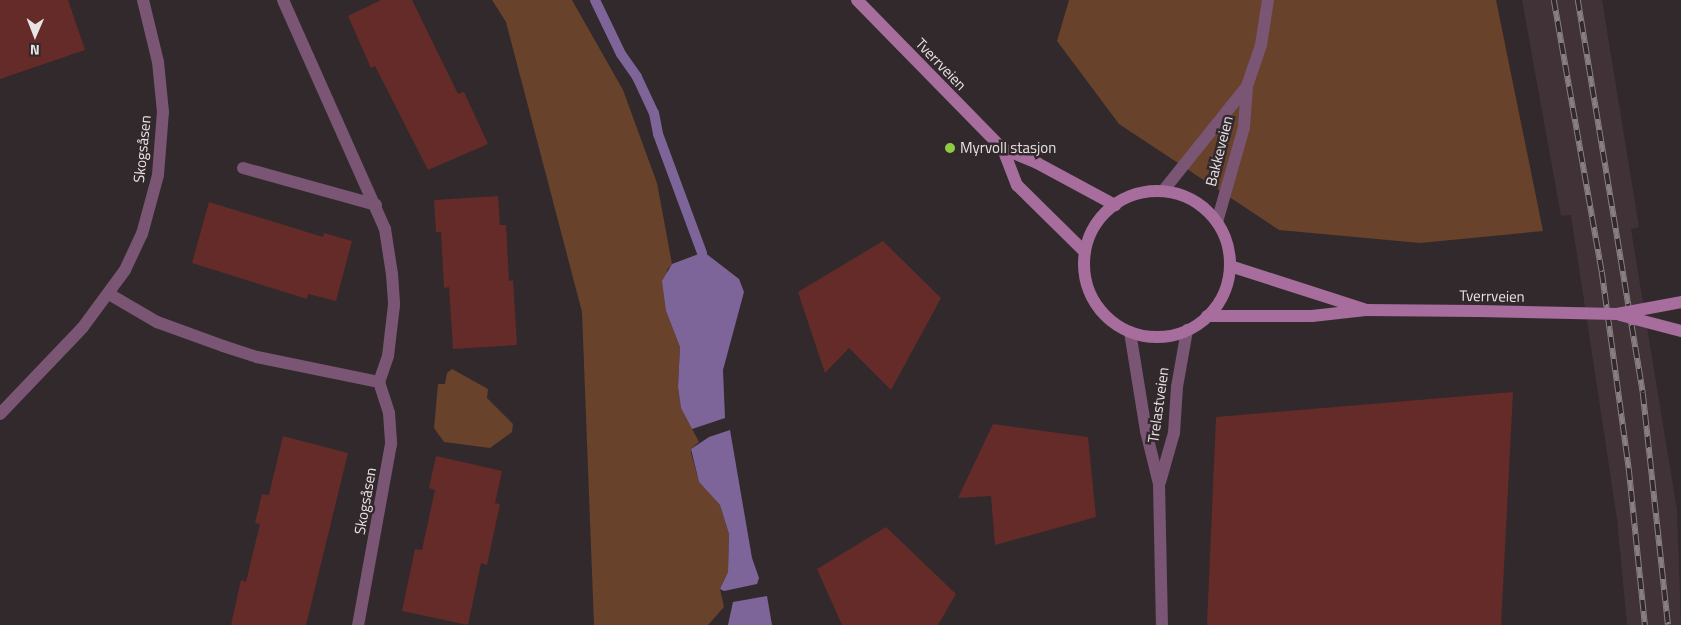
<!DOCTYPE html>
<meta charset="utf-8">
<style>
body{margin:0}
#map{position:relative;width:1681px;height:625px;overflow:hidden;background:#32292c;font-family:"Titillium Web",sans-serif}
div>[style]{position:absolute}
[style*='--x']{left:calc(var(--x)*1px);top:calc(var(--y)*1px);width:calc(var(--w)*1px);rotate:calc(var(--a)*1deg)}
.built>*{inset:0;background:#403236}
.green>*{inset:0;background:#68422b}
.water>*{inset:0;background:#7e6599}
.stream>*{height:10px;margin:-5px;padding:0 5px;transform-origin:5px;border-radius:5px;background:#7e6599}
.building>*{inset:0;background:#642b28}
.minor>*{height:12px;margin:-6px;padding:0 6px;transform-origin:6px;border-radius:6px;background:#7a5674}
.secondary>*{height:12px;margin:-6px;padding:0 6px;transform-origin:6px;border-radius:6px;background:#a66d9d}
.secondary>.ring{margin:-6px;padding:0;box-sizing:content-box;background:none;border:12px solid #a66d9d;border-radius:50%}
.rail>*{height:5.5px;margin-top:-2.75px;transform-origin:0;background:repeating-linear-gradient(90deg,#32292c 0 11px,#877f82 0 22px);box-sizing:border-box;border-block:1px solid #877f82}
.secondary-bridge>*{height:12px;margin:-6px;padding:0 6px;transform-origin:6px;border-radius:6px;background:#a66d9d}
.dots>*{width:14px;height:14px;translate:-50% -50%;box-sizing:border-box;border:2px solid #32292c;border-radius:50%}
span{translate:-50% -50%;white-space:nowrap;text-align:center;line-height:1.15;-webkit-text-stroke:5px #32292c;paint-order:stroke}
.street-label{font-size:15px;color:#e9e3e4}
.poi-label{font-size:15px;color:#e9e3e4}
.left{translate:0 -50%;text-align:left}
.north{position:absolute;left:10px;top:10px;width:50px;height:50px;-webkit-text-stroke:4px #32292c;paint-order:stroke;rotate:181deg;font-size:14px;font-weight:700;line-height:20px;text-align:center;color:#e9e3e4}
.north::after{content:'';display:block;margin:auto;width:18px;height:22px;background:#e9e3e4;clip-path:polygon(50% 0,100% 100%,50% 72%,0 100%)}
</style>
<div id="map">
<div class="built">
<div style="clip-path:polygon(1522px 0,1602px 0,1639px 227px,1631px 229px,1677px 510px,1681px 625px,1627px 625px,1617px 519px,1571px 215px,1561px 216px)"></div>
</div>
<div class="green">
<div style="clip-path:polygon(492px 0,572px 0,623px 90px,657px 183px,672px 264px,667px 270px,666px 311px,680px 347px,678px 387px,681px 408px,699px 442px,691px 449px,691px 453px,699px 482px,720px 505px,729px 534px,728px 572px,720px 589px,724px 607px,708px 625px,594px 625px,582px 312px,506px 22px)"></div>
<div style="clip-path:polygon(1069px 0,1496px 0,1543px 231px,1420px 243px,1279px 230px,1119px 124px,1057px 41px)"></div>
<div style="clip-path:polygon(452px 369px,488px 389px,487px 398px,513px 424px,512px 432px,490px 448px,444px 442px,434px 428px,438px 384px,445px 384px,447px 373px)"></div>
</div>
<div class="water">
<div style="clip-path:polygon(704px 252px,739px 279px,744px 292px,723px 370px,725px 418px,692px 429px,681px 408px,678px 387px,680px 347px,666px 311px,662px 281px,672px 264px)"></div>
<div style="clip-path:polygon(730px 430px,752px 558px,759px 578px,757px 584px,724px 591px,720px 589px,728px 572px,729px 534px,720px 505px,699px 482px,691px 449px,709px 437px)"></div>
<div style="clip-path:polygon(767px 596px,772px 625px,728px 625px,733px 602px)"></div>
</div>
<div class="stream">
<div style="--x:595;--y:0;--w:60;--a:64.3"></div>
<div style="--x:621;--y:54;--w:28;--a:55"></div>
<div style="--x:637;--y:77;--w:40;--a:65"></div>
<div style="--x:654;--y:113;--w:21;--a:79"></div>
<div style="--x:658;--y:134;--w:127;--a:69.7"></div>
</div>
<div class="building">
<div style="clip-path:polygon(0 0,68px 0,85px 50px,0 79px)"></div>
<div style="clip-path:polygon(381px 0,412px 0,458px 94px,464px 92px,488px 144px,428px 170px,375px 66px,371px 68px,348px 16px)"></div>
<div style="clip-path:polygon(498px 196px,500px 225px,506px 225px,509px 281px,513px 280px,517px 345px,453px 349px,449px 287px,444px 288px,441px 232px,436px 232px,434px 200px)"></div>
<div style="clip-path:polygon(209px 202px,323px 237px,324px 233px,352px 241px,336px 301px,308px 294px,307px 299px,192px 263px)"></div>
<div style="clip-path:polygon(883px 241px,941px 298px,891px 390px,849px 348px,825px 373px,798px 292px)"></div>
<div style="clip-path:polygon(1513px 392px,1501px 625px,1207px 625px,1216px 417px)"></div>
<div style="clip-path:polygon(993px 424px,1088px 437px,1096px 517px,995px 545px,991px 496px,958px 498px)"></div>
<div style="clip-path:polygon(283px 436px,348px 453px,306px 625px,231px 625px,241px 580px,246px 582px,260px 524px,255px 523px,262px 494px,269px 495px)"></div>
<div style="clip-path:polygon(436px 456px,502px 471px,495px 503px,500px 504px,487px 565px,481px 563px,468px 625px,402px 611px,415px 549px,422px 550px,435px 490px,429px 488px)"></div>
<div style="clip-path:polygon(886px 527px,956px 594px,938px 625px,842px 625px,817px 569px)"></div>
</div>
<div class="minor">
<div style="--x:283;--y:0;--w:251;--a:66"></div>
<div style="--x:385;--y:229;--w:46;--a:81.2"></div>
<div style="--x:392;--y:274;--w:31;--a:86"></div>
<div style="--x:394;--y:305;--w:51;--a:96.7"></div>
<div style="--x:388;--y:356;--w:28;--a:109"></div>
<div style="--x:379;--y:382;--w:33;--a:72"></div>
<div style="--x:389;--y:413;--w:31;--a:86"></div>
<div style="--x:391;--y:444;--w:184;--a:100.3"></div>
<div style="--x:243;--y:168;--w:138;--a:15.5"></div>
<div style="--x:1163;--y:191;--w:134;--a:-51.3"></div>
<div style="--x:1217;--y:222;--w:99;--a:-74.1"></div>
<div style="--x:1244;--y:127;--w:41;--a:-85.8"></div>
<div style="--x:1247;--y:86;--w:43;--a:-71.1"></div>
<div style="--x:1261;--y:45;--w:46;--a:-81.2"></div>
<div style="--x:109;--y:294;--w:56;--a:30.3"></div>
<div style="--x:157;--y:322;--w:70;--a:20"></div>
<div style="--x:223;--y:346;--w:36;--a:18"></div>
<div style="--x:257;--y:357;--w:125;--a:11.6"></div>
<div style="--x:1130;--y:332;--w:100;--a:80.8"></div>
<div style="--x:1146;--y:431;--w:55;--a:76.2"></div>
<div style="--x:1159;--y:484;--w:141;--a:88.8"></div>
<div style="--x:0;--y:414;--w:120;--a:-46.3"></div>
<div style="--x:83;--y:327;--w:71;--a:-53.6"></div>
<div style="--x:125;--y:270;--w:40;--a:-65"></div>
<div style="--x:142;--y:234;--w:61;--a:-74.8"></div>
<div style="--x:158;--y:175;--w:63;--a:-85.5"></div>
<div style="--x:163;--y:112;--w:50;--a:-95.7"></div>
<div style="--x:158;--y:62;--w:64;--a:-103.6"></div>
<div style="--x:1160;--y:482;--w:51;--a:-74.1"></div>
<div style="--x:1174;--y:433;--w:46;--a:-86.3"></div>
<div style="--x:1177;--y:387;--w:58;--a:-80"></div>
</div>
<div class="secondary">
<div style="--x:857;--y:0;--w:209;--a:45.6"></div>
<div style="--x:1003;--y:149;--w:39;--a:69"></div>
<div style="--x:1017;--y:185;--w:95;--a:44.6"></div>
<div style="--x:1003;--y:149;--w:37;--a:22"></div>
<div style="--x:1037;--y:163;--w:89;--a:28.3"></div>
<div class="ring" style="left:1084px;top:191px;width:134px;height:134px"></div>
<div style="--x:1230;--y:266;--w:141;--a:17.8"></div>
<div style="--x:1207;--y:316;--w:105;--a:0"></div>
<div style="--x:1312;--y:316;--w:54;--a:-6.3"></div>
<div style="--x:1366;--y:310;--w:112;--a:0.5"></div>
</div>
<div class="rail">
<div style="--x:1554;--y:0;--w:276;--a:80"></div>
<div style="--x:1602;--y:272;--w:199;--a:82.2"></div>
<div style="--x:1629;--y:469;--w:157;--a:84.1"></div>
<div style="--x:1578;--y:0;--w:398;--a:80.6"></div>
<div style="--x:1643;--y:393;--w:233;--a:83.8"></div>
</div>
<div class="secondary-bridge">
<div style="--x:1478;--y:311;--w:139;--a:1.2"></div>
<div style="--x:1617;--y:314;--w:65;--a:-10.6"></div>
<div style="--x:1620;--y:315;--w:63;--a:14.7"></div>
</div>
<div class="dots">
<div style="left:950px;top:148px;background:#8ecd42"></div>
</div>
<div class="street-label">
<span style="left:941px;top:64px;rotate:46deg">Tverrveien</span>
<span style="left:142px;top:149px;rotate:-84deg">Skogsåsen</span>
<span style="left:1219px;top:151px;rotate:-76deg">Bakkeveien</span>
<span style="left:1492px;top:296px;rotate:1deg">Tverrveien</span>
<span style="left:1158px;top:405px;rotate:-82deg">Trelastveien</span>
<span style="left:365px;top:501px;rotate:-80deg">Skogsåsen</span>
</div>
<div class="poi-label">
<span class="left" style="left:960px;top:148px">Myrvoll stasjon</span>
</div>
<div class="north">N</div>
</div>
